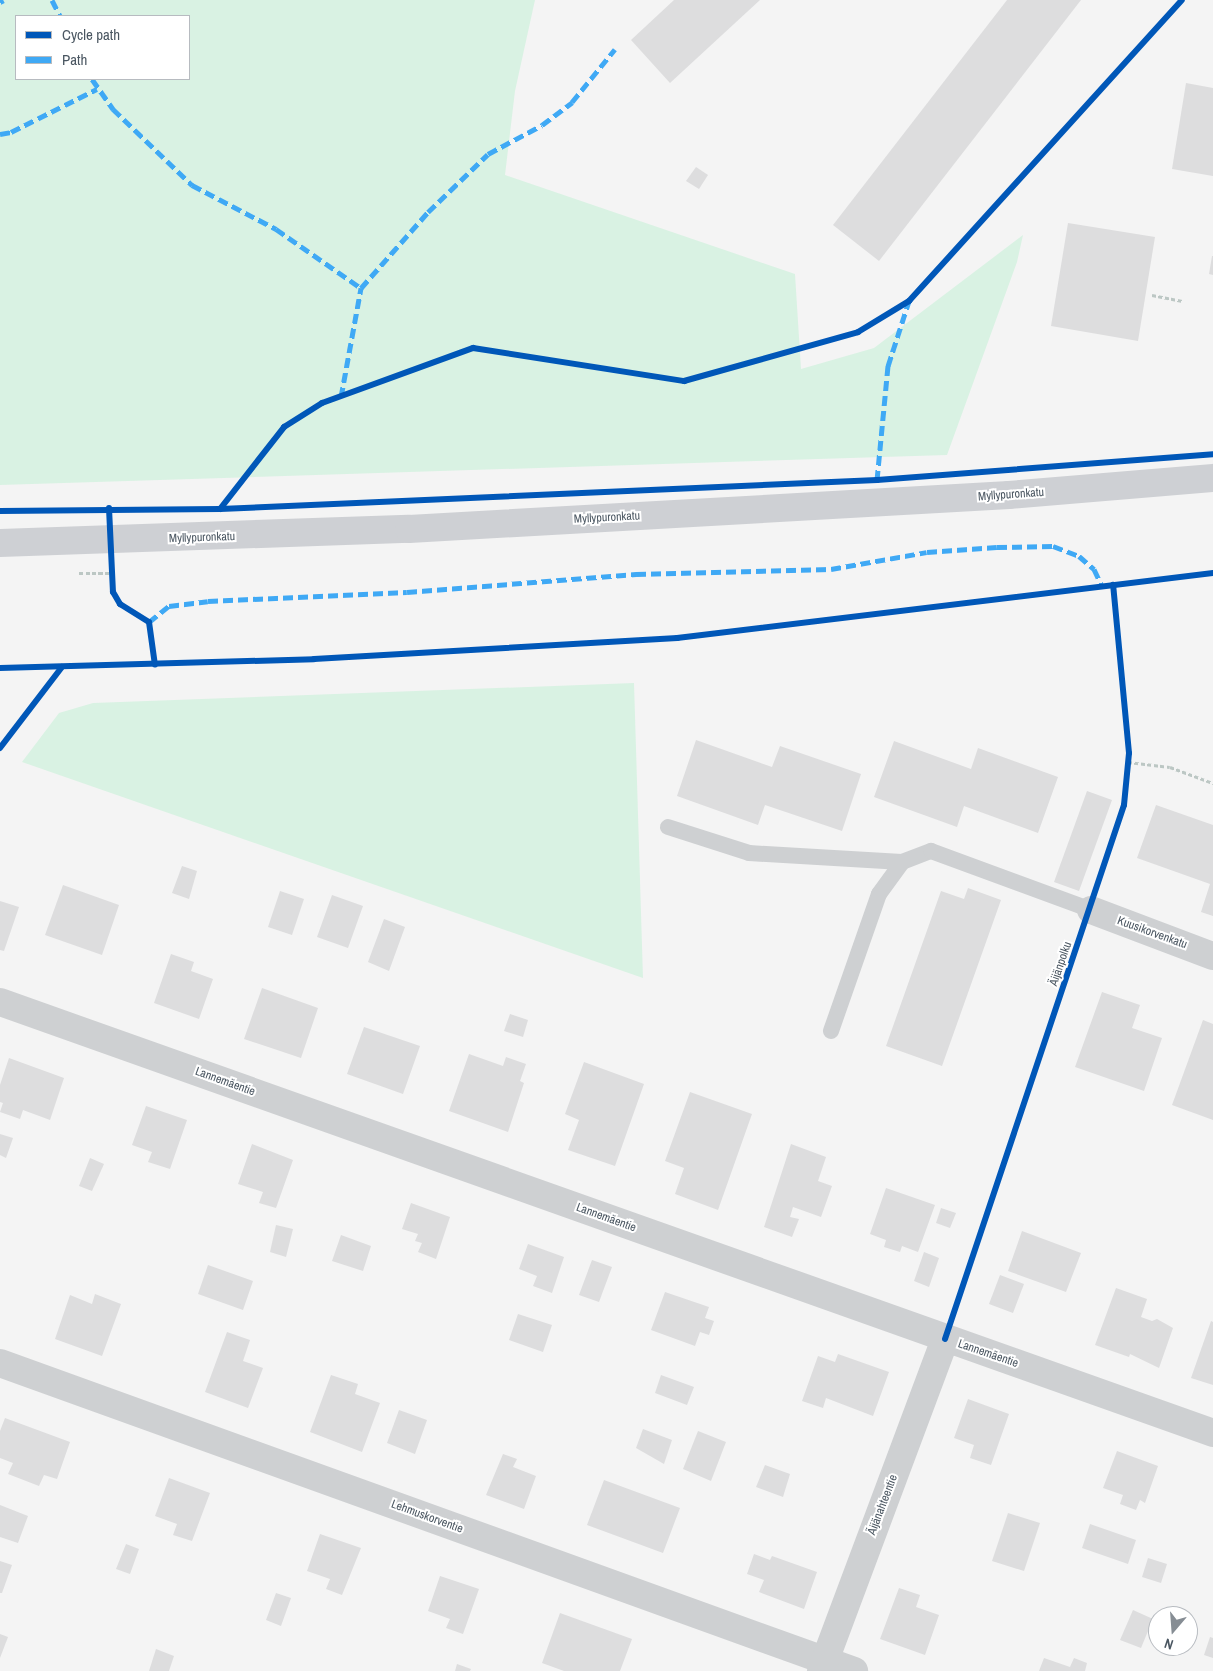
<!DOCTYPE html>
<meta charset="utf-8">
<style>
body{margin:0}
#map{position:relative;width:1213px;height:1671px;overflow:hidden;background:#f4f4f4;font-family:"Archivo Narrow",sans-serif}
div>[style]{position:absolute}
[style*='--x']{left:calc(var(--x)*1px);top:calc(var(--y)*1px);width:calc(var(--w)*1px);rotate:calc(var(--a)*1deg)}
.green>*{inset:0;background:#d9f2e3}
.building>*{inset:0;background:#ddddde}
.path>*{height:3px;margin-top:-1.5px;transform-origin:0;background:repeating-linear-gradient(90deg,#bcc7c4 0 4px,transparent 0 6.5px)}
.lane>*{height:16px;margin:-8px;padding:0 8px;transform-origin:8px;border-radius:8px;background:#ced0d2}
.street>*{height:28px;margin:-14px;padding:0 14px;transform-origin:14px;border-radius:14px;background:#ced0d2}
.secondary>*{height:28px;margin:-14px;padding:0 14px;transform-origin:14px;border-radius:14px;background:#ced0d4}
.quiet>*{height:5px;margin-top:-2.5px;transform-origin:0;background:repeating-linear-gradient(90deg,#3fa9f5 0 10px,transparent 0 15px)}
.cycleway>*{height:6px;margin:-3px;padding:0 3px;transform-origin:3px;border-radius:3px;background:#0057b8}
span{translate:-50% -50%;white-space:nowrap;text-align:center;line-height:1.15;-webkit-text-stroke:4px #fff;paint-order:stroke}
.street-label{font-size:12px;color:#4a5661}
.legend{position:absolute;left:15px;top:15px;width:175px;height:65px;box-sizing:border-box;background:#fff;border:1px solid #b7bbc0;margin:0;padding:6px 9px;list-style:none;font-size:15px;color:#4a5661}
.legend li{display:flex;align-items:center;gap:10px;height:25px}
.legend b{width:25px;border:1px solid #b7bbc0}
.north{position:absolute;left:1148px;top:1606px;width:50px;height:50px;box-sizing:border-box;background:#fff;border:1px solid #b7bbc0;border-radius:50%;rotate:198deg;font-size:14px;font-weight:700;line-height:20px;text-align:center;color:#4a5661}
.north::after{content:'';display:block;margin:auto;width:18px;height:22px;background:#868d94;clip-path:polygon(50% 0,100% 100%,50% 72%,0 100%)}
</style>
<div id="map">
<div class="green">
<div style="clip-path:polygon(evenodd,0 0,535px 0,515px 91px,505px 175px,795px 274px,801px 369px,874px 348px,1023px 235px,1017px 262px,947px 455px,0 485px,0 0,189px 16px,189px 79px,16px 79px,16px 16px,189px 16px)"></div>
<div style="clip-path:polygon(634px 683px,643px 978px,22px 762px,59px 713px,93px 703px)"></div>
</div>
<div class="building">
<div style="clip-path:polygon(674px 0,760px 0,670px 83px,631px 40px)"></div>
<div style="clip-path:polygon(1007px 0,1081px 0,879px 261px,833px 225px)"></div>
<div style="clip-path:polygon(1186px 83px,1213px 88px,1213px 176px,1172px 169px)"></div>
<div style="clip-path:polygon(696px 167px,708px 175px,699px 189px,686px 181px)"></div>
<div style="clip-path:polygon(1068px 223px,1155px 237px,1138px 341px,1051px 326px)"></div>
<div style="clip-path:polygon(1212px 256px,1213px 256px,1213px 275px,1209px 274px)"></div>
<div style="clip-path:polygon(696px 740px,772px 767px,780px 746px,861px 774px,842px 831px,765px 805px,758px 825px,677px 796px)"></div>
<div style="clip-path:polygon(894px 741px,971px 769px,978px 748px,1058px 777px,1038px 833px,964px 806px,957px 827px,874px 797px)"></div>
<div style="clip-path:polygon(1087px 791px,1112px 800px,1079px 891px,1054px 882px)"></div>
<div style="clip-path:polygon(1156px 805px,1213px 825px,1213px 916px,1201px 912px,1210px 884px,1137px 858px)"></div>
<div style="clip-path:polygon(182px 866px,197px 871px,189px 899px,172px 893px)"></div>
<div style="clip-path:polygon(63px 885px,119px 905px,102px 955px,45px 935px)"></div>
<div style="clip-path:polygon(968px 888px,1001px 900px,942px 1066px,886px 1046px,941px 891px,964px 899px)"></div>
<div style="clip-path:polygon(280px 891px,304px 899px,292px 935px,268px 927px)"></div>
<div style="clip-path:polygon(332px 895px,363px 906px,348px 948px,317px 937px)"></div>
<div style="clip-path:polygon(0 901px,19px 907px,4px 951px,0 950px)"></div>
<div style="clip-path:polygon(384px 919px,405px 927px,389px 971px,368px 962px)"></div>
<div style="clip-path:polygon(171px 954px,194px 962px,191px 971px,213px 979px,199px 1019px,154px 1003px)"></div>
<div style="clip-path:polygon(262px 988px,318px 1008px,301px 1058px,244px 1039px)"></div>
<div style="clip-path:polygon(1102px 992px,1140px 1005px,1132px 1028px,1162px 1038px,1144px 1091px,1075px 1067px)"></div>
<div style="clip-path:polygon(510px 1014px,528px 1020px,523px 1037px,504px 1031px)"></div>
<div style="clip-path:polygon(1203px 1020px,1213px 1024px,1213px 1120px,1172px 1105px)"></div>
<div style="clip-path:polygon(364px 1027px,420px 1046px,403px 1094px,347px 1074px)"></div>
<div style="clip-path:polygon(469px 1054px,503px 1066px,506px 1057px,526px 1064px,520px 1081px,524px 1083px,508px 1132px,449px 1111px)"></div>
<div style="clip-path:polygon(9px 1058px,64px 1078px,50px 1120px,23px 1110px,20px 1119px,0 1112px,3px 1103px,0 1102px,0 1085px)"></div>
<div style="clip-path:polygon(584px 1062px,644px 1084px,615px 1166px,568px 1150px,579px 1120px,565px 1114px)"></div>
<div style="clip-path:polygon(690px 1092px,752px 1114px,718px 1210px,675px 1194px,684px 1168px,665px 1161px)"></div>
<div style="clip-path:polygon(146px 1106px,187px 1120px,170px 1169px,148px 1162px,152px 1152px,132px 1145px)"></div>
<div style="clip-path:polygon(0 1134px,13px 1138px,6px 1158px,0 1155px)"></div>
<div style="clip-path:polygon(252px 1144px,293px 1160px,276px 1208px,259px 1203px,263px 1192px,238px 1184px)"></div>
<div style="clip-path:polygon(791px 1144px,826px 1157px,818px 1181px,832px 1186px,821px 1217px,793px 1207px,790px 1217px,799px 1219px,792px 1237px,764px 1227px)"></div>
<div style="clip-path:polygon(90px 1158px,104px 1164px,92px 1191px,79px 1186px)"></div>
<div style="clip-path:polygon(886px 1188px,935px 1205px,918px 1252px,902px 1246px,900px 1252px,884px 1247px,886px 1240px,870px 1234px)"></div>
<div style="clip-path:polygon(411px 1203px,450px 1217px,436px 1259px,418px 1252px,422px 1243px,415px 1241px,418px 1234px,402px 1229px)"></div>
<div style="clip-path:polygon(941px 1208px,956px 1213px,950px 1228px,936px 1223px)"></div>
<div style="clip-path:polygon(276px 1225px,293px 1229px,286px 1257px,270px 1252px)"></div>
<div style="clip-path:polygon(1022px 1231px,1081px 1253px,1066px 1292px,1008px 1271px)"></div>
<div style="clip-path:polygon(341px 1235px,371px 1246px,363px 1271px,332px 1261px)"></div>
<div style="clip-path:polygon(528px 1244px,564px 1257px,552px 1293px,533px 1286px,537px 1276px,519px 1269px)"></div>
<div style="clip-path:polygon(924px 1252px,939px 1258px,929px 1287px,914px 1281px)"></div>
<div style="clip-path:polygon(592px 1260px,612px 1267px,599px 1302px,579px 1295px)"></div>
<div style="clip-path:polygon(208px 1265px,253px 1281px,243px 1310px,198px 1294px)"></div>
<div style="clip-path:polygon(1000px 1275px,1024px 1284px,1013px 1313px,989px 1304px)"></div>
<div style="clip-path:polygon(1116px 1288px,1147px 1299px,1141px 1317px,1152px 1321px,1157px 1319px,1173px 1328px,1159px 1368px,1130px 1354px,1129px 1357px,1095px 1345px)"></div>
<div style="clip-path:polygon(665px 1292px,709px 1307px,705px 1318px,714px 1321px,709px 1335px,700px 1332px,695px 1346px,651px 1330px)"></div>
<div style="clip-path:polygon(95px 1294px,121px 1304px,102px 1356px,55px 1339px,70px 1295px,92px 1304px)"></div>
<div style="clip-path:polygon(518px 1314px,552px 1325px,543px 1352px,509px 1340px)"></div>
<div style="clip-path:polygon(1211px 1321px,1213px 1322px,1213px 1385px,1191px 1378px)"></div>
<div style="clip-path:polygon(227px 1332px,250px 1340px,243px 1361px,263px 1368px,248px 1408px,205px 1392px)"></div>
<div style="clip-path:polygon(838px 1354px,889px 1372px,873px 1416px,826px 1398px,823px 1408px,802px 1401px,818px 1356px,835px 1362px)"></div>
<div style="clip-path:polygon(331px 1375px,358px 1384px,355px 1394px,380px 1403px,362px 1452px,310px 1432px)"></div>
<div style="clip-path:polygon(661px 1375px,694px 1387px,687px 1405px,655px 1393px)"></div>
<div style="clip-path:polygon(968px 1399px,1009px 1414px,991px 1465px,970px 1458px,974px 1445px,954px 1438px)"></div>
<div style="clip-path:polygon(399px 1410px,427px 1420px,415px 1454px,387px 1443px)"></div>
<div style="clip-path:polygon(5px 1418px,70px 1442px,57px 1479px,44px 1475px,39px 1486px,8px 1474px,13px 1463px,0 1458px,0 1431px)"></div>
<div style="clip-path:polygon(643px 1429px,672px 1440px,664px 1464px,636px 1448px)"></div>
<div style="clip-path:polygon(698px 1431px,726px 1442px,711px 1481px,683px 1469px)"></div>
<div style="clip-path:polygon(1117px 1451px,1158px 1466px,1145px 1503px,1140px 1500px,1136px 1510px,1120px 1504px,1123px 1495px,1103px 1488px)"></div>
<div style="clip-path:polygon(503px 1454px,517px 1459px,513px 1467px,536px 1476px,524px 1509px,486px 1495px)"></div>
<div style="clip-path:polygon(765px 1465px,790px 1474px,783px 1497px,756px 1487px)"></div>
<div style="clip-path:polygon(169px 1478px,210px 1493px,192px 1541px,173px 1535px,177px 1524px,155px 1516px)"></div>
<div style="clip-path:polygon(604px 1480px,680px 1508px,663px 1553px,587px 1525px)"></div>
<div style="clip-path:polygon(0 1505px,28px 1516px,18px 1543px,0 1537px)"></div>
<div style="clip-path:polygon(1008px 1513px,1040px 1523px,1024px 1571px,992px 1561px)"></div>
<div style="clip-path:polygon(1090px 1524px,1136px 1540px,1128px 1564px,1082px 1548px)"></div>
<div style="clip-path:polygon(320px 1534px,361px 1548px,342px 1595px,326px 1589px,330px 1579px,307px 1571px)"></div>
<div style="clip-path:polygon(126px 1544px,139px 1549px,130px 1574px,116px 1569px)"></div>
<div style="clip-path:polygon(754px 1554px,770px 1560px,772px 1556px,817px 1572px,804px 1609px,759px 1592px,764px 1580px,747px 1574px)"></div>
<div style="clip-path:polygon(1148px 1558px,1167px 1564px,1161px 1583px,1142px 1577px)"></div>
<div style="clip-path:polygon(0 1561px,12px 1565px,2px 1593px,0 1593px)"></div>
<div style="clip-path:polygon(440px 1576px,479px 1589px,463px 1634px,446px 1628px,450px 1619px,428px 1611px)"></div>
<div style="clip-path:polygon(899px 1588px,920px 1595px,916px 1607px,939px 1615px,925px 1655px,880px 1639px)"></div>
<div style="clip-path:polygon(276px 1593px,291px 1598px,281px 1626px,266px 1620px)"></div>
<div style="clip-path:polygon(1133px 1610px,1153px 1619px,1141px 1648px,1120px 1640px)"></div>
<div style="clip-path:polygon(560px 1613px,632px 1639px,620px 1671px,564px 1671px,542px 1663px)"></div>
<div style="clip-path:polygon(0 1634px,8px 1637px,0 1658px)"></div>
<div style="clip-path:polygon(1210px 1637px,1213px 1638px,1213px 1658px,1204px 1655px)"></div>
<div style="clip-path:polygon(156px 1649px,174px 1656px,169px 1671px,149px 1671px)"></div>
<div style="clip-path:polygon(1044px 1658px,1070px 1667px,1074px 1658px,1087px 1663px,1085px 1671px,1039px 1671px)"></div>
<div style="clip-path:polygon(457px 1664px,471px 1669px,470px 1671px,455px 1671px)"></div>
</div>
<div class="path">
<div style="--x:1152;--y:295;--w:31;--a:11"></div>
<div style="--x:79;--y:573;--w:32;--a:0"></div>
<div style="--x:1128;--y:762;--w:42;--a:6.8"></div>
<div style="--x:1170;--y:767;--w:46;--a:20.4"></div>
</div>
<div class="lane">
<div style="--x:668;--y:827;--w:85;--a:17.8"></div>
<div style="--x:749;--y:853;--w:153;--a:3.4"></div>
<div style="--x:831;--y:1031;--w:145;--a:-70.7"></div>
<div style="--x:879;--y:894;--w:39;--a:-54"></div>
<div style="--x:902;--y:862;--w:31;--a:-21"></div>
<div style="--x:931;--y:851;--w:171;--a:20.2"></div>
</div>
<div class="street">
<div style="--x:1091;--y:910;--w:130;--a:20.7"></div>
<div style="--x:0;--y:1002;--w:1287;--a:19.56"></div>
<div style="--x:0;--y:1363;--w:908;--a:19.83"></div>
<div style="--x:821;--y:1671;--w:354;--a:-69.5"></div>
</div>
<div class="secondary">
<div style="--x:0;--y:543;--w:409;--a:-2"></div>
<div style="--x:409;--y:529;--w:601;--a:-3.24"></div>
<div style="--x:1009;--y:495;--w:205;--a:-4.8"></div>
</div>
<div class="quiet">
<div style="--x:52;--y:0;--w:18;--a:63"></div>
<div style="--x:0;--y:2;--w:4;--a:-27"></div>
<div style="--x:92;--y:79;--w:37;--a:55"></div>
<div style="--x:113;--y:109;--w:110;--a:43.9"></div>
<div style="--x:192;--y:185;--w:95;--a:27.6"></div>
<div style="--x:276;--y:229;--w:103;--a:34.8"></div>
<div style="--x:0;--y:134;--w:11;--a:-10"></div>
<div style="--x:11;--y:132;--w:96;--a:-26.6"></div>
<div style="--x:341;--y:397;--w:111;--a:-79.6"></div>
<div style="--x:361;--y:288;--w:101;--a:-48.6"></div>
<div style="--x:428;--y:212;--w:83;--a:-44"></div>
<div style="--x:488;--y:154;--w:61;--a:-28.2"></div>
<div style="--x:542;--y:125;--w:38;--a:-37"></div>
<div style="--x:572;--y:102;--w:68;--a:-50.9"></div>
<div style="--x:877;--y:480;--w:115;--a:-84.5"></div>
<div style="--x:888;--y:366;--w:68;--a:-72.1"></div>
<div style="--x:149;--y:622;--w:26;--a:-39"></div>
<div style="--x:169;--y:606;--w:39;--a:-7"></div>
<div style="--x:208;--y:601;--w:199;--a:-2.6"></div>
<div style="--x:407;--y:592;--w:230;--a:-4.5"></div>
<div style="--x:636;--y:574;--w:195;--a:-1.5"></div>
<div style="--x:831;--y:569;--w:97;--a:-10"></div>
<div style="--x:927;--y:552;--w:70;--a:-4.1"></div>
<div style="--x:997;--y:547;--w:56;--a:-1"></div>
<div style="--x:1053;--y:546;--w:28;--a:21"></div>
<div style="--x:1079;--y:556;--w:20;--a:41"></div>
<div style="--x:1094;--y:569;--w:19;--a:65"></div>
</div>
<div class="cycleway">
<div style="--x:109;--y:508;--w:84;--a:87.3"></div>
<div style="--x:113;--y:592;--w:14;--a:60"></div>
<div style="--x:120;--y:604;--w:34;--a:32"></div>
<div style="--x:149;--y:622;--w:43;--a:82.1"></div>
<div style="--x:220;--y:509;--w:104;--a:-52"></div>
<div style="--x:284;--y:427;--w:45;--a:-32.3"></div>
<div style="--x:322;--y:403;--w:161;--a:-20"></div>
<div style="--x:473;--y:348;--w:214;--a:8.9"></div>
<div style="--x:684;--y:381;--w:181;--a:-15.7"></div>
<div style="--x:858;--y:332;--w:60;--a:-31.3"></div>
<div style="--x:909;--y:301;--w:406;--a:-47.8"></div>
<div style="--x:0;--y:511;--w:220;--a:-0.5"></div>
<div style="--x:220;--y:509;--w:658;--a:-2.53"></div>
<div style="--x:877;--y:480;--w:337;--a:-4.4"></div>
<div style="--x:0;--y:668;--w:314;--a:-1.6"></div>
<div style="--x:314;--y:659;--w:364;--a:-3.3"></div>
<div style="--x:677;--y:638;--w:540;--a:-6.91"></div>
<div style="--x:0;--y:748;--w:102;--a:-52.6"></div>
<div style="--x:945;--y:1339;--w:563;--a:-71.47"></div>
<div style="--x:1124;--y:805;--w:52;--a:-84.5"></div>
<div style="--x:1129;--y:753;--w:169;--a:-95.4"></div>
</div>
<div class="street-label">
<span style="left:1011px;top:495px;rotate:-4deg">Myllypuronkatu</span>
<span style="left:607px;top:518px;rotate:-3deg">Myllypuronkatu</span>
<span style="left:202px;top:538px;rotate:-2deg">Myllypuronkatu</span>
<span style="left:1152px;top:933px;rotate:20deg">Kuusikorvenkatu</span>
<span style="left:1061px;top:964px;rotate:-71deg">Äijänpolku</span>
<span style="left:225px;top:1082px;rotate:20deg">Lannemäentie</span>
<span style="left:606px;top:1218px;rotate:20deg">Lannemäentie</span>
<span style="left:988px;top:1354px;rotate:19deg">Lannemäentie</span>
<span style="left:883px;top:1505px;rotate:-69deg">Äijänahteentie</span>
<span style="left:427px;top:1517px;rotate:20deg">Lehmuskorventie</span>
</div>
<ul class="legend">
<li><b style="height:6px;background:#0057b8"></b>Cycle path</li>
<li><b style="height:6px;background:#3fa9f5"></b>Path</li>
</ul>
<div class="north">N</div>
</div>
